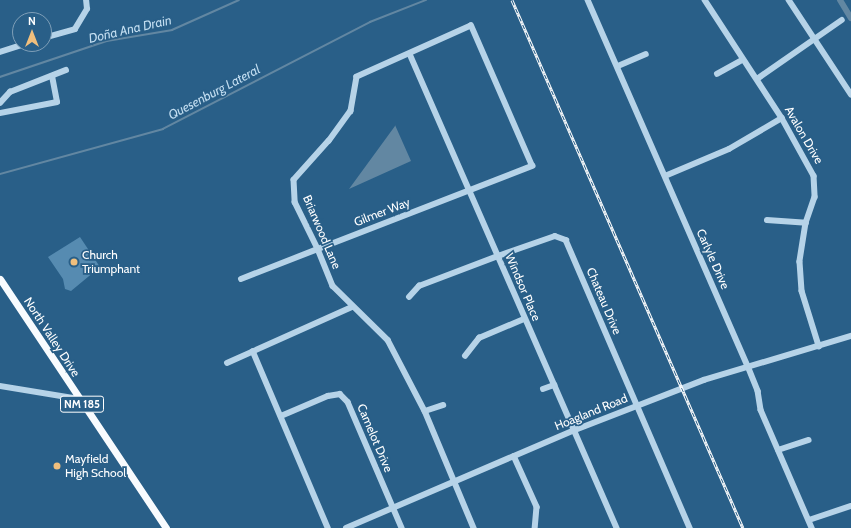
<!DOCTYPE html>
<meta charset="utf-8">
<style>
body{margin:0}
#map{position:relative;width:851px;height:528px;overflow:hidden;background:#295f88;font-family:Cabin,sans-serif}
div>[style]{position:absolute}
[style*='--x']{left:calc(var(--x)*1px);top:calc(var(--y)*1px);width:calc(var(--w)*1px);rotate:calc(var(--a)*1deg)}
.water>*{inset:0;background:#6287a2}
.stream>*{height:1.5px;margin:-0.75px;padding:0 0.75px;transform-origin:0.75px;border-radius:0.75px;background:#6287a2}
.canal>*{height:6px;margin:-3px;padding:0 3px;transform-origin:3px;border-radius:3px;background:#6287a2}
.building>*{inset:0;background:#568bb1}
.minor>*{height:5.5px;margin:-2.75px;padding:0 2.75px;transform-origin:2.75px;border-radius:2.75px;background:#b6d3e8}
.major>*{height:7px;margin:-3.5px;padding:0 3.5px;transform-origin:3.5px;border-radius:3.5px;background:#f8fbfe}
.rail>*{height:3px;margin-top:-1.5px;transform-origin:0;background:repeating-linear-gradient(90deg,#295f88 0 4.5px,#fff 0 9px);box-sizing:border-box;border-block:1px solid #fff}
.dots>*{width:11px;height:11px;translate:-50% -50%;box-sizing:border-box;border:2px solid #295f88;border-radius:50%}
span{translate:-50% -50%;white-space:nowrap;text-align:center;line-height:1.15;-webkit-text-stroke:3.5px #295f88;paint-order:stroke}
.shield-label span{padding:1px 3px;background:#295f88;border:1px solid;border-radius:3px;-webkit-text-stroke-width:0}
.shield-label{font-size:11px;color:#fff;font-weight:700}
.street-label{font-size:12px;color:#fff}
.poi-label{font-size:12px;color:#fff}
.left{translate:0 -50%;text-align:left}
.water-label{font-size:13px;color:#c2ddf0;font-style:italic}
.north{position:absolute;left:12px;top:12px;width:40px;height:40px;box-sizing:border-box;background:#295f88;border:1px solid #7f9fb8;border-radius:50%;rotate:0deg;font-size:11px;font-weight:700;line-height:16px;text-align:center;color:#fff}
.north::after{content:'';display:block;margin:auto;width:14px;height:18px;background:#f0bf7d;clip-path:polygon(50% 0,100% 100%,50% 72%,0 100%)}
</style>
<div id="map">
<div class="water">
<div style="clip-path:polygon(395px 125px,411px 161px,349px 189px,395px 126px)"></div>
</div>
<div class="stream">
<div style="--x:0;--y:77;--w:113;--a:-18.6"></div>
<div style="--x:107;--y:41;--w:66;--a:-9.6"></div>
<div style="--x:172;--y:30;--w:73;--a:-24.1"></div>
<div style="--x:0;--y:174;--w:169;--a:-15.4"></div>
<div style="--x:163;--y:129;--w:233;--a:-27.3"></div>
<div style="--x:370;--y:22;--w:60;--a:-21.4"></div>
</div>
<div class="canal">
<div style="--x:840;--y:0;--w:21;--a:59"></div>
</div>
<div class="building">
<div style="clip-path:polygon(80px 237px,100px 267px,71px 291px,65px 289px,63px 279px,48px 257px)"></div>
</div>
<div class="minor">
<div style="--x:588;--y:0;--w:399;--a:66.4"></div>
<div style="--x:748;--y:366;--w:27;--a:68"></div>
<div style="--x:758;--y:391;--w:19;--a:81"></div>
<div style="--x:761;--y:410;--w:129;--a:66.6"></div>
<div style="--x:705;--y:0;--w:141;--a:56.9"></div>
<div style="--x:782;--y:118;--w:66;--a:61.1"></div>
<div style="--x:814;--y:176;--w:21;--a:87"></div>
<div style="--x:815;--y:197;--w:28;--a:109"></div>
<div style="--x:806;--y:223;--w:39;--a:99"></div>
<div style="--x:800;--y:262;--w:29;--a:86"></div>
<div style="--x:802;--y:291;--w:58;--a:72.8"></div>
<div style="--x:789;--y:0;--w:113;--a:56.6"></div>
<div style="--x:44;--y:38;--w:32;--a:-16"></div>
<div style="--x:75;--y:29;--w:23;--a:-59"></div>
<div style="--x:87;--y:9;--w:9;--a:-96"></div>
<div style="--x:0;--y:52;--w:26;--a:-18"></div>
<div style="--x:410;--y:54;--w:517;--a:66.41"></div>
<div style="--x:618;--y:66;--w:30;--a:-23"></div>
<div style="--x:717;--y:74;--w:29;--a:-29"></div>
<div style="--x:757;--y:79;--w:103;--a:-34.8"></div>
<div style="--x:0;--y:103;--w:15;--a:-48"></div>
<div style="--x:10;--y:92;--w:60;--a:-21.4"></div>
<div style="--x:0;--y:113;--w:58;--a:-10.9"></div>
<div style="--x:57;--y:102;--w:26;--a:-101"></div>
<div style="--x:665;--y:176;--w:69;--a:-22.9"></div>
<div style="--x:729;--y:149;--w:61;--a:-30.3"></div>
<div style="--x:767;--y:220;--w:39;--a:4"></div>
<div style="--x:241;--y:279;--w:83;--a:-21.3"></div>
<div style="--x:318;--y:249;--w:230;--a:-21.2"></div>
<div style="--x:532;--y:166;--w:153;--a:-113.5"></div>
<div style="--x:471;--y:26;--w:125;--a:155.9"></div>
<div style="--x:357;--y:77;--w:35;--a:100"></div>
<div style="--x:351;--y:111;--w:37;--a:126"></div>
<div style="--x:329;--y:141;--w:52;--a:131.9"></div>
<div style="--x:294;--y:180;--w:22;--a:87"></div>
<div style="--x:295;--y:202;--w:52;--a:63.9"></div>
<div style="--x:318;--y:249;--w:40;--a:68"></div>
<div style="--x:333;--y:286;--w:77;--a:44.5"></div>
<div style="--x:388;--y:340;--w:80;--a:62.5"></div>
<div style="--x:425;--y:411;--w:127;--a:67.3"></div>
<div style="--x:409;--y:297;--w:15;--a:-48"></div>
<div style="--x:419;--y:286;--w:85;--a:-20.8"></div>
<div style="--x:498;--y:256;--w:60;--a:-19.3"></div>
<div style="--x:555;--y:236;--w:12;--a:20"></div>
<div style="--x:566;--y:240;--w:314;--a:66.7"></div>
<div style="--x:253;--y:351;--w:192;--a:67"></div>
<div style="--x:465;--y:356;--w:23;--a:-52"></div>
<div style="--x:479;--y:338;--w:49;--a:-22.9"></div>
<div style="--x:227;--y:363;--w:137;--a:-24.1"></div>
<div style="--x:0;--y:386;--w:80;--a:9.3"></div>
<div style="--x:543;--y:389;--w:12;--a:-20"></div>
<div style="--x:425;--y:411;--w:19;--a:-18"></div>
<div style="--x:281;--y:416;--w:51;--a:-23.1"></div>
<div style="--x:328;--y:396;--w:12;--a:-9"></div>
<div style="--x:340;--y:394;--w:11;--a:45"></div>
<div style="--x:348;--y:402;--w:137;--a:66.8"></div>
<div style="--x:778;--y:450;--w:32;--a:-18"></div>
<div style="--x:514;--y:456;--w:56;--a:65.7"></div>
<div style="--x:537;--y:507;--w:21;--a:95"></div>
<div style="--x:809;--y:520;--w:44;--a:-18.4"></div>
<div style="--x:346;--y:528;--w:249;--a:-23.2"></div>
<div style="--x:575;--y:430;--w:138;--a:-21.2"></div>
<div style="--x:704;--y:380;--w:153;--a:-16.7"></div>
</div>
<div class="major">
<div style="--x:0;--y:279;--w:299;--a:56.3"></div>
</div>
<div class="rail">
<div style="--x:512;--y:0;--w:576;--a:66.37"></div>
</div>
<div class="dots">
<div style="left:74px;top:262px;background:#f0bf7d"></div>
<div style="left:57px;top:466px;background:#f0bf7d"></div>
</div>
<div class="shield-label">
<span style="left:82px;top:404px">NM 185</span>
</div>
<div class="street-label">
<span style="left:804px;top:135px;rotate:60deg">Avalon Drive</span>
<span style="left:382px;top:212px;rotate:-21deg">Gilmer Way</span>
<span style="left:322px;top:232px;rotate:67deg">Briarwood Lane</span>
<span style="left:713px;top:259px;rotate:66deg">Carlyle Drive</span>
<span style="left:523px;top:287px;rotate:67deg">Windsor Place</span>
<span style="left:604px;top:301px;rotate:67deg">Chateau Drive</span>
<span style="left:52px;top:337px;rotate:57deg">North Valley Drive</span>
<span style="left:591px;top:412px;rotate:-22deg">Hoagland Road</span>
<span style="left:375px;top:438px;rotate:67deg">Camelot Drive</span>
</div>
<div class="poi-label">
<span class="left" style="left:82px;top:262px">Church<br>Triumphant</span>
<span class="left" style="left:65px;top:466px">Mayfield<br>High School</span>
</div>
<div class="water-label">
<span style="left:130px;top:29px;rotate:-13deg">Doña Ana Drain</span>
<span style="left:214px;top:92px;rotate:-28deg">Quesenburg Lateral</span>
</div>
<div class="north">N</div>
</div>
